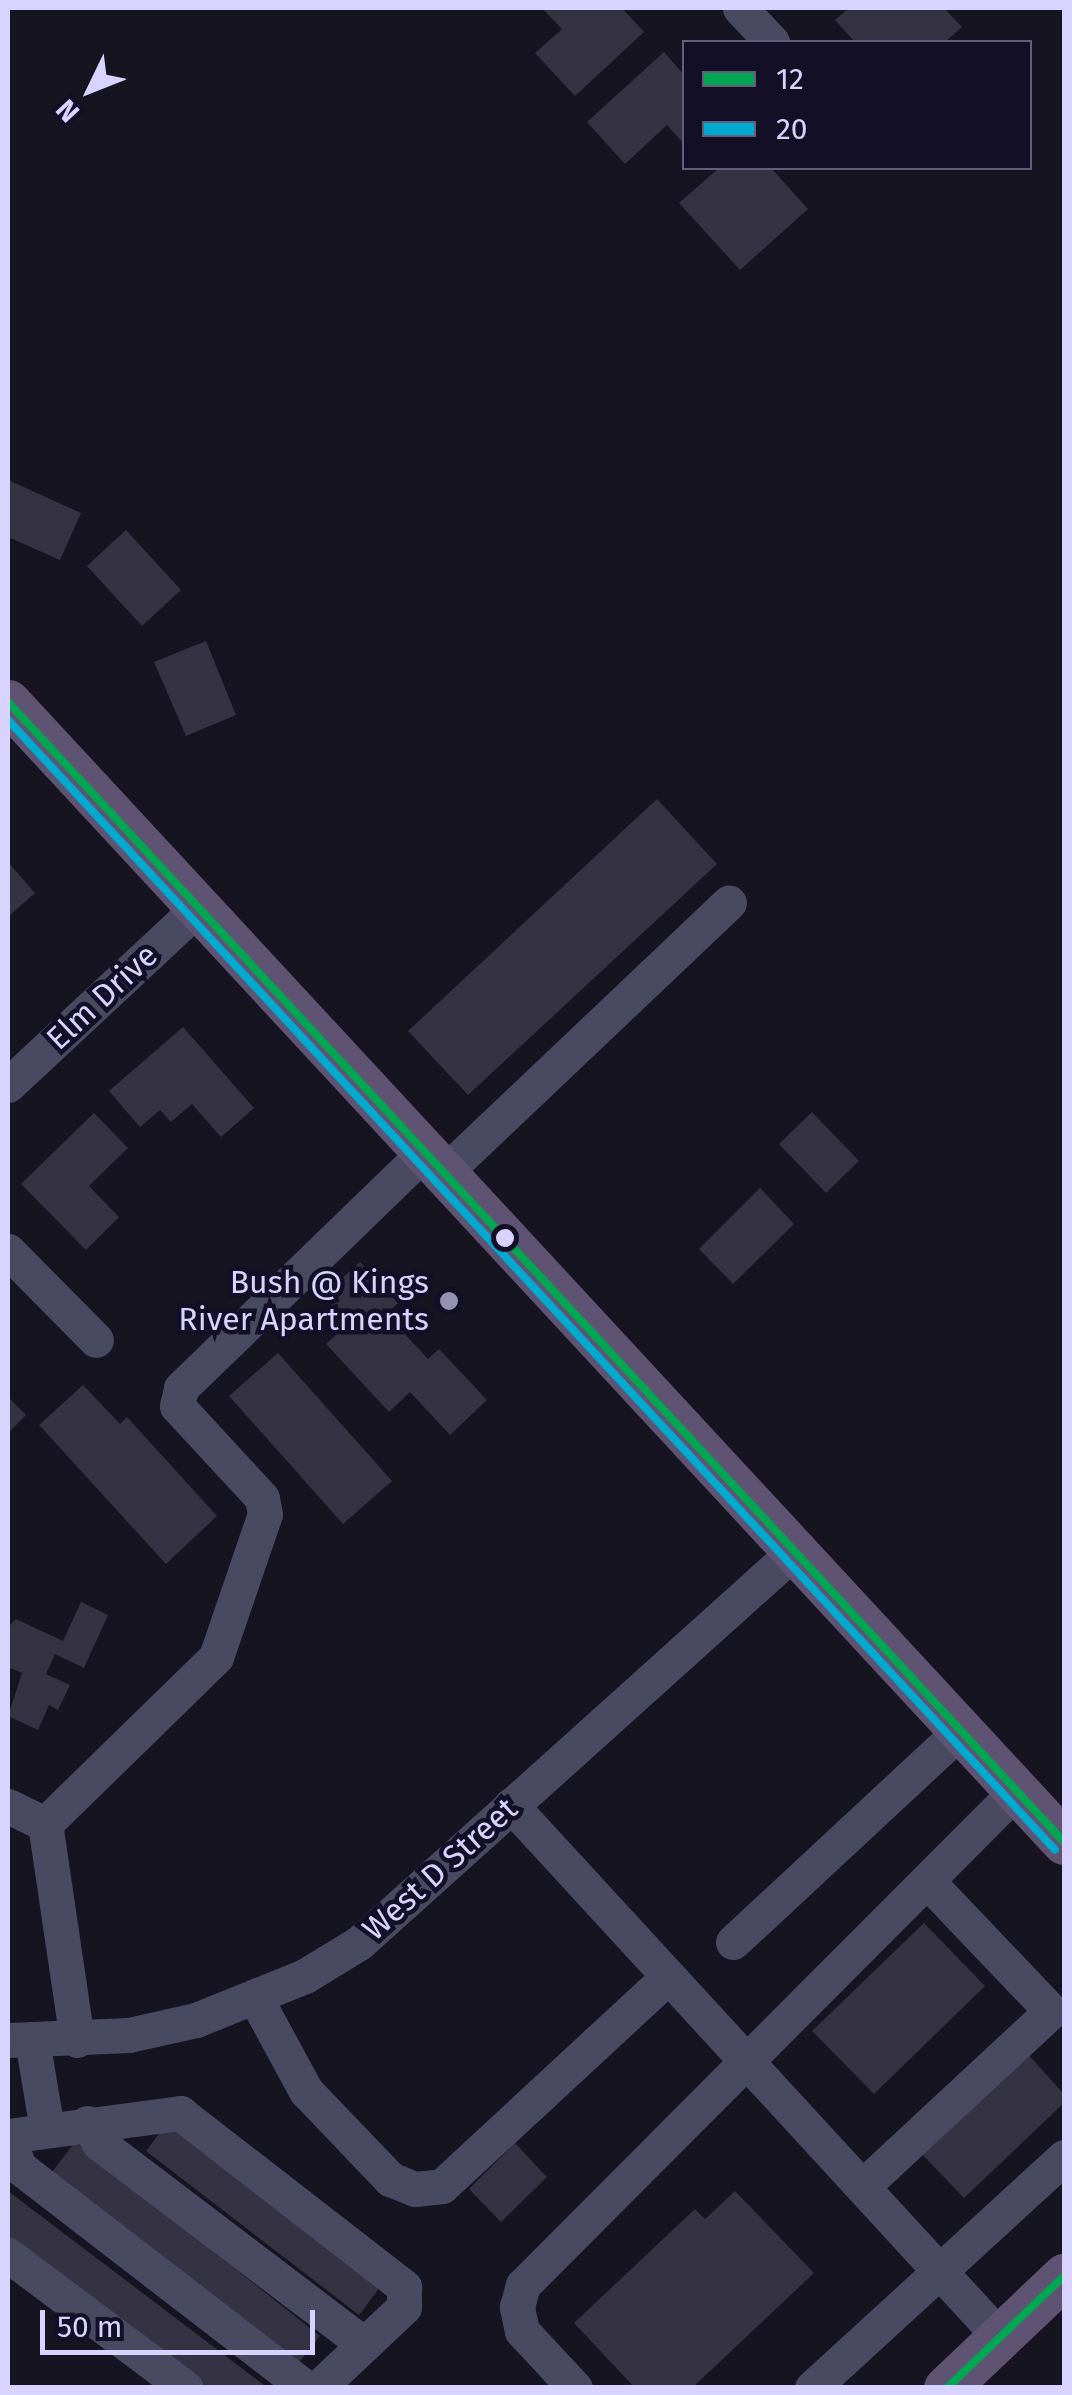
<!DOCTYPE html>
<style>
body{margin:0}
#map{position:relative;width:1072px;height:2395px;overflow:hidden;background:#161421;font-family:"Fira Sans",sans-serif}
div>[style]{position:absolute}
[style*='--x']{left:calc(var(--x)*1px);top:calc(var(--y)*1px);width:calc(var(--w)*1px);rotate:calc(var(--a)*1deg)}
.building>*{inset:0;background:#343243}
.minor>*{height:35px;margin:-17.5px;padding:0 17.5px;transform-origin:17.5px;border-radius:17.5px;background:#4a4962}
.major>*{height:45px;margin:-22.5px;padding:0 22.5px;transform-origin:22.5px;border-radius:22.5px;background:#5e5373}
.bus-1>*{height:8px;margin:-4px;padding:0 4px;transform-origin:4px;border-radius:4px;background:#00a651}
.bus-2>*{height:8px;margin:-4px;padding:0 4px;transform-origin:4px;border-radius:4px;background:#00a9ce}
.dots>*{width:28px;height:28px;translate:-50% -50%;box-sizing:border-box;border:5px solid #130f26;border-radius:50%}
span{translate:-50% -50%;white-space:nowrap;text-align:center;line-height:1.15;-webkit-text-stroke:9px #130f26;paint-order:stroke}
.street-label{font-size:32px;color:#d9d4ff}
.poi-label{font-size:32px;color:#d9d4ff}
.right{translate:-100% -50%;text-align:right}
.frame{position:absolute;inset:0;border:10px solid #d9d4ff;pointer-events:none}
.legend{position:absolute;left:682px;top:40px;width:350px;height:130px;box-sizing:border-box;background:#130f26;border:2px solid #625e7d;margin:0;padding:12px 18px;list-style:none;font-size:30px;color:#d9d4ff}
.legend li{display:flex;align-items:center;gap:20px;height:50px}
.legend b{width:50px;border:2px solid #625e7d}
.north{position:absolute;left:40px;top:40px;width:100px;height:100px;-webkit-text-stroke:8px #130f26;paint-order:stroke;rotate:227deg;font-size:28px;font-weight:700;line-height:40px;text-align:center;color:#d9d4ff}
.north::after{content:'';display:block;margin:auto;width:35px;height:45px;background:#d9d4ff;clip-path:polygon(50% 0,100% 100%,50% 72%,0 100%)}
.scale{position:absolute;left:40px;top:2310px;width:275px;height:45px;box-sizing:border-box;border:5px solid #d9d4ff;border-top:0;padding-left:12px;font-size:30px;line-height:35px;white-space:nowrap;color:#d9d4ff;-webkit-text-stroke:8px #130f26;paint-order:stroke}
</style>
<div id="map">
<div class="building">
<div style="clip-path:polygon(542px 8px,622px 8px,644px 32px,575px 96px,535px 53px,562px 29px)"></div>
<div style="clip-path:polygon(849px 8px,944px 8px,962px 27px,945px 42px,855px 42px,835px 20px)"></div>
<div style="clip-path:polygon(664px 52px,684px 75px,684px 144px,667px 125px,625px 164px,587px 122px)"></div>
<div style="clip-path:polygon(719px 168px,771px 168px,808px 209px,740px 270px,679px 203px)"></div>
<div style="clip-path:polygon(8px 480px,81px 513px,60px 560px,8px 537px)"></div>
<div style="clip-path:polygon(126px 530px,181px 590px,142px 626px,87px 566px)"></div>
<div style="clip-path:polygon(206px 641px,236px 715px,186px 736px,154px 662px)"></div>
<div style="clip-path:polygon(657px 799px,717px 864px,468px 1095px,408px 1031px)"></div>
<div style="clip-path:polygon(8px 862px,35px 893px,8px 917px)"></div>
<div style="clip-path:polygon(183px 1027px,254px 1108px,221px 1137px,192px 1104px,171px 1122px,160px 1110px,140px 1127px,109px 1091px)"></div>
<div style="clip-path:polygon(812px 1112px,859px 1161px,826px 1193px,779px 1144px)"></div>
<div style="clip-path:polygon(94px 1113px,128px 1148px,89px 1186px,119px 1217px,86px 1250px,21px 1184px)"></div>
<div style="clip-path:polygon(760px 1188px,794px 1224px,733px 1284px,699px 1249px)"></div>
<div style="clip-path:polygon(360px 1262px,398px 1303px,386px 1314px,428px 1359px,439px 1349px,487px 1400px,450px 1435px,410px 1392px,389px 1412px,326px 1344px,348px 1324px,322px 1296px)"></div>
<div style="clip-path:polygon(278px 1353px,392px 1481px,343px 1524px,229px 1396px)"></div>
<div style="clip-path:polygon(83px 1385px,120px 1424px,127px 1417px,217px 1516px,166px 1564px,39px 1425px)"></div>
<div style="clip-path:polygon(8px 1397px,26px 1415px,8px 1433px)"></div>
<div style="clip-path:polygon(81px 1602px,108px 1615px,84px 1668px,55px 1654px,46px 1674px,70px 1685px,58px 1710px,49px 1705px,38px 1730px,8px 1716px,22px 1673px,8px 1667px,8px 1627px,16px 1619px,63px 1641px)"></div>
<div style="clip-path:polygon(924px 1923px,985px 1986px,874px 2094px,812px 2031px)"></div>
<div style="clip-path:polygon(1024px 2050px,1064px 2094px,1064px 2103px,964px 2198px,918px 2150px)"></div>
<div style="clip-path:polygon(168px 2122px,381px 2286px,359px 2315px,146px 2151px)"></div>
<div style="clip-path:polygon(75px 2142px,320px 2336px,297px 2365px,52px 2172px)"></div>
<div style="clip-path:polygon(515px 2143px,547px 2177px,501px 2222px,469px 2189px)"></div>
<div style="clip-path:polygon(8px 2191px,268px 2388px,203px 2388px,8px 2240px)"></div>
<div style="clip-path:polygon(735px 2191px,814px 2273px,692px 2388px,635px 2388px,574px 2323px,695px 2209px,705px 2219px)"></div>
</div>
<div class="minor">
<div style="--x:740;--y:8;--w:47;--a:46.7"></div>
<div style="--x:8;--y:1085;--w:258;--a:-43"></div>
<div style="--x:446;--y:1171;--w:390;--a:-43.5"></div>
<div style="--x:8;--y:1251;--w:125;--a:45.3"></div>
<div style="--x:511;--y:1805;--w:723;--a:47.41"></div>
<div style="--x:8;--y:1806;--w:41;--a:25.9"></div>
<div style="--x:733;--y:1942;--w:314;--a:-42.9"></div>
<div style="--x:256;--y:1999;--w:105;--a:61.5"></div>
<div style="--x:306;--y:2091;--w:122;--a:46.3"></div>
<div style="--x:390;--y:2179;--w:27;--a:22"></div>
<div style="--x:415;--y:2189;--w:27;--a:-6"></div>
<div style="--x:442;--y:2186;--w:308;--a:-42.8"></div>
<div style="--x:8;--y:2040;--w:121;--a:-2.4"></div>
<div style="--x:129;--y:2035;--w:69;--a:-12.6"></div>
<div style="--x:196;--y:2020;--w:118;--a:-22"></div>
<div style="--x:305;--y:1976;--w:63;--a:-31.4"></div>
<div style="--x:359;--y:1943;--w:591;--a:-41.98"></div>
<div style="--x:32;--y:2040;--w:91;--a:80.5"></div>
<div style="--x:77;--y:2040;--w:218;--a:-98.4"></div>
<div style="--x:45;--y:1824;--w:239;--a:-44.3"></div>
<div style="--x:216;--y:1657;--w:151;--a:-71.1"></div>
<div style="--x:265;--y:1514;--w:16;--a:-101"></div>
<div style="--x:262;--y:1498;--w:125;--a:-132.7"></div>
<div style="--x:177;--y:1406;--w:18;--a:-77"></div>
<div style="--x:181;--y:1388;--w:342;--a:-44.1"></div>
<div style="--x:87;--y:2123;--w:23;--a:59"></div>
<div style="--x:99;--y:2143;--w:333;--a:37.2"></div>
<div style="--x:8;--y:2136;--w:174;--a:-7.6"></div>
<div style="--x:180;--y:2113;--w:284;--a:37.8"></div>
<div style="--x:404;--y:2287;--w:20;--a:90"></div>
<div style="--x:404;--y:2307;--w:118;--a:136.7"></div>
<div style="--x:8;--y:2138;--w:31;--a:69"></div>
<div style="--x:19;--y:2167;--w:362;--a:37.6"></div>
<div style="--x:863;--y:2186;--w:257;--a:-42.9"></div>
<div style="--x:1051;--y:2011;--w:178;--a:-133.6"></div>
<div style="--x:8;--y:2255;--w:222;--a:36.8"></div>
<div style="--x:575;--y:2388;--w:78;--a:-132.9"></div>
<div style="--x:522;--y:2331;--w:25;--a:-102"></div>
<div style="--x:517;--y:2307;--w:23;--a:-75"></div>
<div style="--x:523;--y:2285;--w:702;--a:-45.06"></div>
<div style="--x:812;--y:2388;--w:342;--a:-42.5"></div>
</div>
<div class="major">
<div style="--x:8;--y:702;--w:1554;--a:47.19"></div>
<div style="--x:946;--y:2388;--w:163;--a:-43.5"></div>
</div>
<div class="bus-1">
<div style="--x:8;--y:702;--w:1554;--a:47.19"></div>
<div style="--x:947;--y:2388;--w:162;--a:-43.7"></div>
</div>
<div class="bus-2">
<div style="--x:8;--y:720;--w:1540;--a:47.18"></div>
</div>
<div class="dots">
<div style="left:505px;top:1238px;background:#d9d4ff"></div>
<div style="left:449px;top:1301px;background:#9591b1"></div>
</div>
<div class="street-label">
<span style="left:102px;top:997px;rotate:-43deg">Elm Drive</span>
<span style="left:440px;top:1869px;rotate:-42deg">West D Street</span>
</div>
<div class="poi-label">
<span class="right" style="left:429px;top:1301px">Bush @ Kings<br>River Apartments</span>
</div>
<div class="frame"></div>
<ul class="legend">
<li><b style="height:12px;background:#00a651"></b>12</li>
<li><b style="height:12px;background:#00a9ce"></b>20</li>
</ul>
<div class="north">N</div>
<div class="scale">50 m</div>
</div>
